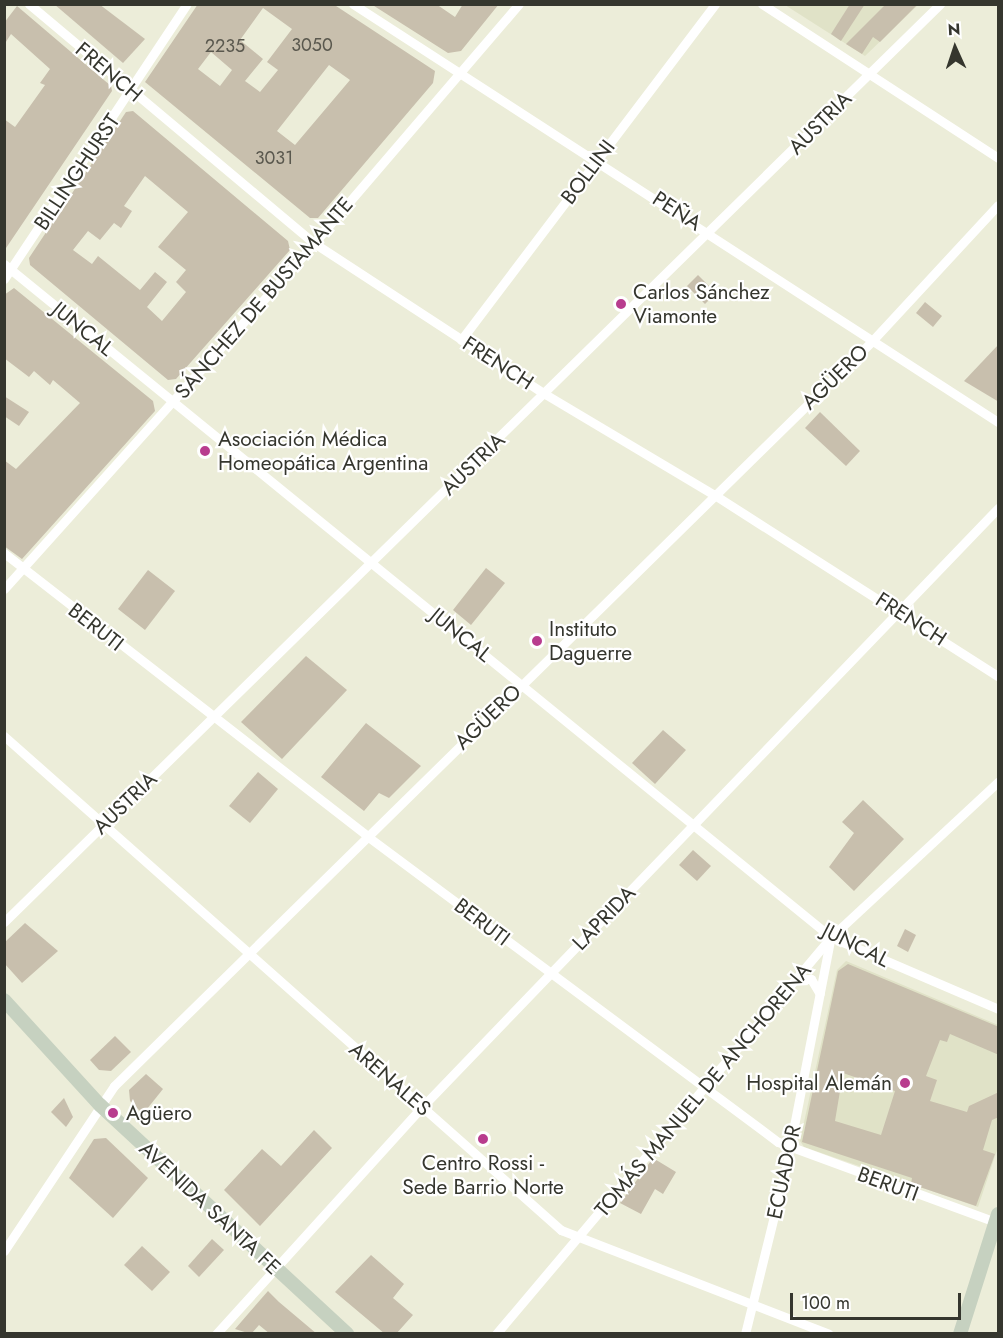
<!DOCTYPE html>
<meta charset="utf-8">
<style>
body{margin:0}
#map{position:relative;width:1003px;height:1338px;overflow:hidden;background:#ecedd9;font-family:Jost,sans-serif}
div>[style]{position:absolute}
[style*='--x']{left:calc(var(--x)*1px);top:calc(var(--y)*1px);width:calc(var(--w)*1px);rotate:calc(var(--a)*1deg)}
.built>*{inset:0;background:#e0e2c7}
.building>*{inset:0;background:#c8bfad}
.minor>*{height:9px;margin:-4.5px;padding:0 4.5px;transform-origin:4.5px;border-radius:4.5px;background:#fff}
.secondary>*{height:14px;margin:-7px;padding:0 7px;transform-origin:7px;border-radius:7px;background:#c6d1c0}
.dots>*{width:16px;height:16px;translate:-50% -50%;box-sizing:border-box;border:3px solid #fff;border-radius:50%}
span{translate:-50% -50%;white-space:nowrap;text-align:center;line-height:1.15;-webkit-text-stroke:4.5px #fff;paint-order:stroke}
.number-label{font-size:18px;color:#5a584e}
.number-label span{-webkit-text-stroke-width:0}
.street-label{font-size:21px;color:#35362e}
.poi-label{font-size:21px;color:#35362e}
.left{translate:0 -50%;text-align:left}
.right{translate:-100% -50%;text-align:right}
.frame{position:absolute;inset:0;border:6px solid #35362e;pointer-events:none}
.north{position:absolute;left:925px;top:18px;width:60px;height:60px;-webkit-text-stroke:4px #fff;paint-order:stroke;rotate:357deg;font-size:16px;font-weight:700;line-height:24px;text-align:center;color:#35362e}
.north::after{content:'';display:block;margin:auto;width:21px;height:27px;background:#35362e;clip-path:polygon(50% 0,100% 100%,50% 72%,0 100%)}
.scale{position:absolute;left:790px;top:1293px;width:171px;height:27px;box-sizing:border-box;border:3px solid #35362e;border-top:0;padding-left:8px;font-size:18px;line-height:21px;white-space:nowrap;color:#35362e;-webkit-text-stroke:4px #fff;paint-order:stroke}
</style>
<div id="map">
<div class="built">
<div style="clip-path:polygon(785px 5px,918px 5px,865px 56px)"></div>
<div style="clip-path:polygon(846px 961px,998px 1025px,998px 1147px,978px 1207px,804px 1147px,800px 1141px,837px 970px)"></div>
</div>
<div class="building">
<div style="clip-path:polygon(54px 4px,99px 4px,145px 39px,123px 63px)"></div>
<div style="clip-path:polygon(evenodd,198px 4px,333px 4px,435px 71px,433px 83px,318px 218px,310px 218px,145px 82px,198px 4px,263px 8px,292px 29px,267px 62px,278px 70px,260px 92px,245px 81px,263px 59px,240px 40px,263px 8px,198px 4px,211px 52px,232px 70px,220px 86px,198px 69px,211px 52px,198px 4px,329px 65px,350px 80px,295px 145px,277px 131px,329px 65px)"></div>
<div style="clip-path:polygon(371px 4px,436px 4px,455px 17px,463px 4px,499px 4px,461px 51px,448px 53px)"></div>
<div style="clip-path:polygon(850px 4px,865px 4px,841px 41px,831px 34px)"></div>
<div style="clip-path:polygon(886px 4px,918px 4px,880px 42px,873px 37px,862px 54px,846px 44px)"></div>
<div style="clip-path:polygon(17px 6px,111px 86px,112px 91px,4px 251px,4px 119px,15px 127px,45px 85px,40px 83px,50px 69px,11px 34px,4px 45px,4px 23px)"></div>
<div style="clip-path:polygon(evenodd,133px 111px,288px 241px,290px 250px,176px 379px,168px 380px,30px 265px,29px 258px,126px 112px,133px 111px,145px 176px,188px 212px,158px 247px,186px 270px,176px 282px,186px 292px,162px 321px,147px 307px,167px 282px,155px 272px,140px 290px,98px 256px,92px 264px,73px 250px,88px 231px,100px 240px,114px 223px,121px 228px,132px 211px,124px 206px,145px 176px)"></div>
<div style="clip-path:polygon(698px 275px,716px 293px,705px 304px,687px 286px)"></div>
<div style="clip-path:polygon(14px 288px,153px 401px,155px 411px,22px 559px,4px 546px,4px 460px,16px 469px,80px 403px,53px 380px,50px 385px,34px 371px,29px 377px,4px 358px,4px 295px)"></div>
<div style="clip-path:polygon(925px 302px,942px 316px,933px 327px,916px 313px)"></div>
<div style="clip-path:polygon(999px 344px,999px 402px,964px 381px)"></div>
<div style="clip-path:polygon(4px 396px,29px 412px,19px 426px,4px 416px)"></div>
<div style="clip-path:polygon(820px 412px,860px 451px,846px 466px,805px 428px)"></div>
<div style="clip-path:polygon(486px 568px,505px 583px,471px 625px,453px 610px)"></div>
<div style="clip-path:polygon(148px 570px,175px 591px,145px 630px,118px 609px)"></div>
<div style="clip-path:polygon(306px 656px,347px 690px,282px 759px,241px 722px)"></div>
<div style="clip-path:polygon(366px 723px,421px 766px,389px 798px,379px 793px,364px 811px,321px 777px)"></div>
<div style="clip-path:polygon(663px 730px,686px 750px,655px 784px,632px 763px)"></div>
<div style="clip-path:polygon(258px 772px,278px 789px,250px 823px,229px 806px)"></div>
<div style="clip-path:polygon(863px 800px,904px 839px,854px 891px,829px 867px,854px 833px,842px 822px)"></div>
<div style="clip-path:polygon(693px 850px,711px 866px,697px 881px,679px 865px)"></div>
<div style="clip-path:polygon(25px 923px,58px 951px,22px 983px,4px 963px,4px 943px)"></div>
<div style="clip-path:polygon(905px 929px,916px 935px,908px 952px,897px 946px)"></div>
<div style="clip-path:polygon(evenodd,848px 964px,999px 1027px,999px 1055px,950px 1034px,947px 1042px,940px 1040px,926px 1076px,937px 1080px,930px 1101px,967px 1112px,969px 1106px,999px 1092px,999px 1117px,992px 1120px,983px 1150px,995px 1154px,976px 1206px,911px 1184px,912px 1178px,802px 1142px,838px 971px,848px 964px,843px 1073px,895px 1091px,881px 1135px,835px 1121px,843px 1073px)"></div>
<div style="clip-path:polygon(115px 1036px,131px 1052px,111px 1071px,99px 1070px,90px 1060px)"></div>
<div style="clip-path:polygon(146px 1074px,163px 1089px,143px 1114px,130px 1101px,129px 1090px)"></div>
<div style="clip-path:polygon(64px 1098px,73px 1117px,66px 1127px,51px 1112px)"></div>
<div style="clip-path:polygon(314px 1130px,332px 1148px,260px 1226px,224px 1190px,262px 1149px,281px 1166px)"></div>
<div style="clip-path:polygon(106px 1138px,148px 1178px,113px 1218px,69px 1178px,94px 1139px)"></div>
<div style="clip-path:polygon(653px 1158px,676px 1172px,663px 1194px,655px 1189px,641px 1214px,620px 1203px)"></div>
<div style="clip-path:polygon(212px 1239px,224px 1250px,199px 1277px,188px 1266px)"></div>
<div style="clip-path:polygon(142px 1246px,170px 1272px,152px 1291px,124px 1265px)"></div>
<div style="clip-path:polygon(371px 1255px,404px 1284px,393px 1298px,413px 1315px,396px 1334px,385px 1334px,335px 1292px)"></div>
<div style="clip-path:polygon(268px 1291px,279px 1302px,317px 1334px,270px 1334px,259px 1325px,251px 1334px,235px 1329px)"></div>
</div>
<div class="minor">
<div style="--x:29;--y:4;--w:372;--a:40"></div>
<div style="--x:314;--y:243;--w:276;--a:33.2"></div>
<div style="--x:545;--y:394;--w:196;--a:30.8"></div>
<div style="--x:713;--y:494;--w:338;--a:32.6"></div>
<div style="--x:353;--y:4;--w:769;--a:32.95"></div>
<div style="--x:762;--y:4;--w:282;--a:33.1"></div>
<div style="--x:4;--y:264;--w:1066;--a:39.14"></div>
<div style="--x:831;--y:937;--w:182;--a:23.3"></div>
<div style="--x:4;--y:279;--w:330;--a:-56.4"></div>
<div style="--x:461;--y:340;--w:421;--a:-52.9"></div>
<div style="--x:4;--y:553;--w:460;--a:37.9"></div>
<div style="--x:367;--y:836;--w:512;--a:36.67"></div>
<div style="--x:778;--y:1142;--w:234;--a:20.2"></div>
<div style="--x:4;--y:589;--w:465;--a:-48.1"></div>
<div style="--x:314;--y:243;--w:315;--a:-49.4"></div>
<div style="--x:4;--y:736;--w:745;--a:41.57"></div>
<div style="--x:561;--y:1230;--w:287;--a:21.2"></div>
<div style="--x:4;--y:922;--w:1311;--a:-44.44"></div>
<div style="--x:796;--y:979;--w:15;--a:0"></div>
<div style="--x:811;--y:979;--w:17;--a:59"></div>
<div style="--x:4;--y:1251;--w:198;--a:-56.3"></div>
<div style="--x:114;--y:1086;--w:1063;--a:-44.5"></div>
<div style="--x:872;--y:341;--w:185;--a:-47.2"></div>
<div style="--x:216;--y:1334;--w:307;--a:-47.8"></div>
<div style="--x:422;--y:1107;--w:831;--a:-46.12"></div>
<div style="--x:496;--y:1334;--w:519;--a:-49.84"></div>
<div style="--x:831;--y:937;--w:228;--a:-42.9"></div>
<div style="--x:745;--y:1334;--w:172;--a:-76.2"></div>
<div style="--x:786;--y:1167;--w:231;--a:-79"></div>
</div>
<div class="secondary">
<div style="--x:4;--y:1000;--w:142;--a:47.6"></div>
<div style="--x:100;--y:1105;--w:337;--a:42.8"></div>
<div style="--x:960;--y:1334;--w:126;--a:-72.4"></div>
</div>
<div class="dots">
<div style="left:621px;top:304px;background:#b83c8e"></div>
<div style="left:205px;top:451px;background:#b83c8e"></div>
<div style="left:537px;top:641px;background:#b83c8e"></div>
<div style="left:905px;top:1083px;background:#b83c8e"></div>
<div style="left:113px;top:1113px;background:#b83c8e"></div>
<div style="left:483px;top:1139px;background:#b83c8e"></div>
</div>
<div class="number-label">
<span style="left:312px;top:45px">3050</span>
<span style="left:225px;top:46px">2235</span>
<span style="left:274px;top:158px">3031</span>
</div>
<div class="street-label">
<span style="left:109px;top:72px;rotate:40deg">FRENCH</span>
<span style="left:820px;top:123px;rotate:-45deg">AUSTRIA</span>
<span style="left:77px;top:172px;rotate:-56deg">BILLINGHURST</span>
<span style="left:588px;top:172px;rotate:-53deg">BOLLINI</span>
<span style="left:677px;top:211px;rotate:33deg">PEÑA</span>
<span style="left:264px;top:298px;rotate:-49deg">SÁNCHEZ DE BUSTAMANTE</span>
<span style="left:83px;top:329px;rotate:39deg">JUNCAL</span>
<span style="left:498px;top:363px;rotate:33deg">FRENCH</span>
<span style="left:835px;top:377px;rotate:-44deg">AGÜERO</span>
<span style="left:473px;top:464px;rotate:-44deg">AUSTRIA</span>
<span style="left:911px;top:619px;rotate:33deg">FRENCH</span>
<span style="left:96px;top:627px;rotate:38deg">BERUTI</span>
<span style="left:461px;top:635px;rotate:39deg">JUNCAL</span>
<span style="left:488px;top:717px;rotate:-44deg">AGÜERO</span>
<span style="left:125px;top:803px;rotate:-44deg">AUSTRIA</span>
<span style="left:604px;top:918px;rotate:-46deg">LAPRIDA</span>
<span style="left:482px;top:922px;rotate:37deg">BERUTI</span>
<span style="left:856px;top:945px;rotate:27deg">JUNCAL</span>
<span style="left:390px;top:1079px;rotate:41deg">ARENALES</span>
<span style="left:703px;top:1090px;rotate:-50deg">TOMÁS MANUEL DE ANCHORENA</span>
<span style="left:784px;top:1172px;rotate:-78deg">ECUADOR</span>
<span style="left:888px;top:1184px;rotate:20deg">BERUTI</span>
<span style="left:210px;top:1208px;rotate:43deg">AVENIDA SANTA FE</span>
</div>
<div class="poi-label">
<span class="left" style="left:633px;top:304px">Carlos Sánchez<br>Viamonte</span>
<span class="left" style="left:218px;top:451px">Asociación Médica<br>Homeopática Argentina</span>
<span class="left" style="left:549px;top:641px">Instituto<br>Daguerre</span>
<span class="right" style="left:892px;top:1083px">Hospital Alemán</span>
<span class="left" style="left:126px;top:1113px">Agüero</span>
<span style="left:483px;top:1175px">Centro Rossi -<br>Sede Barrio Norte</span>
</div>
<div class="frame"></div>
<div class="north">N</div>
<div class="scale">100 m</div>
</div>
